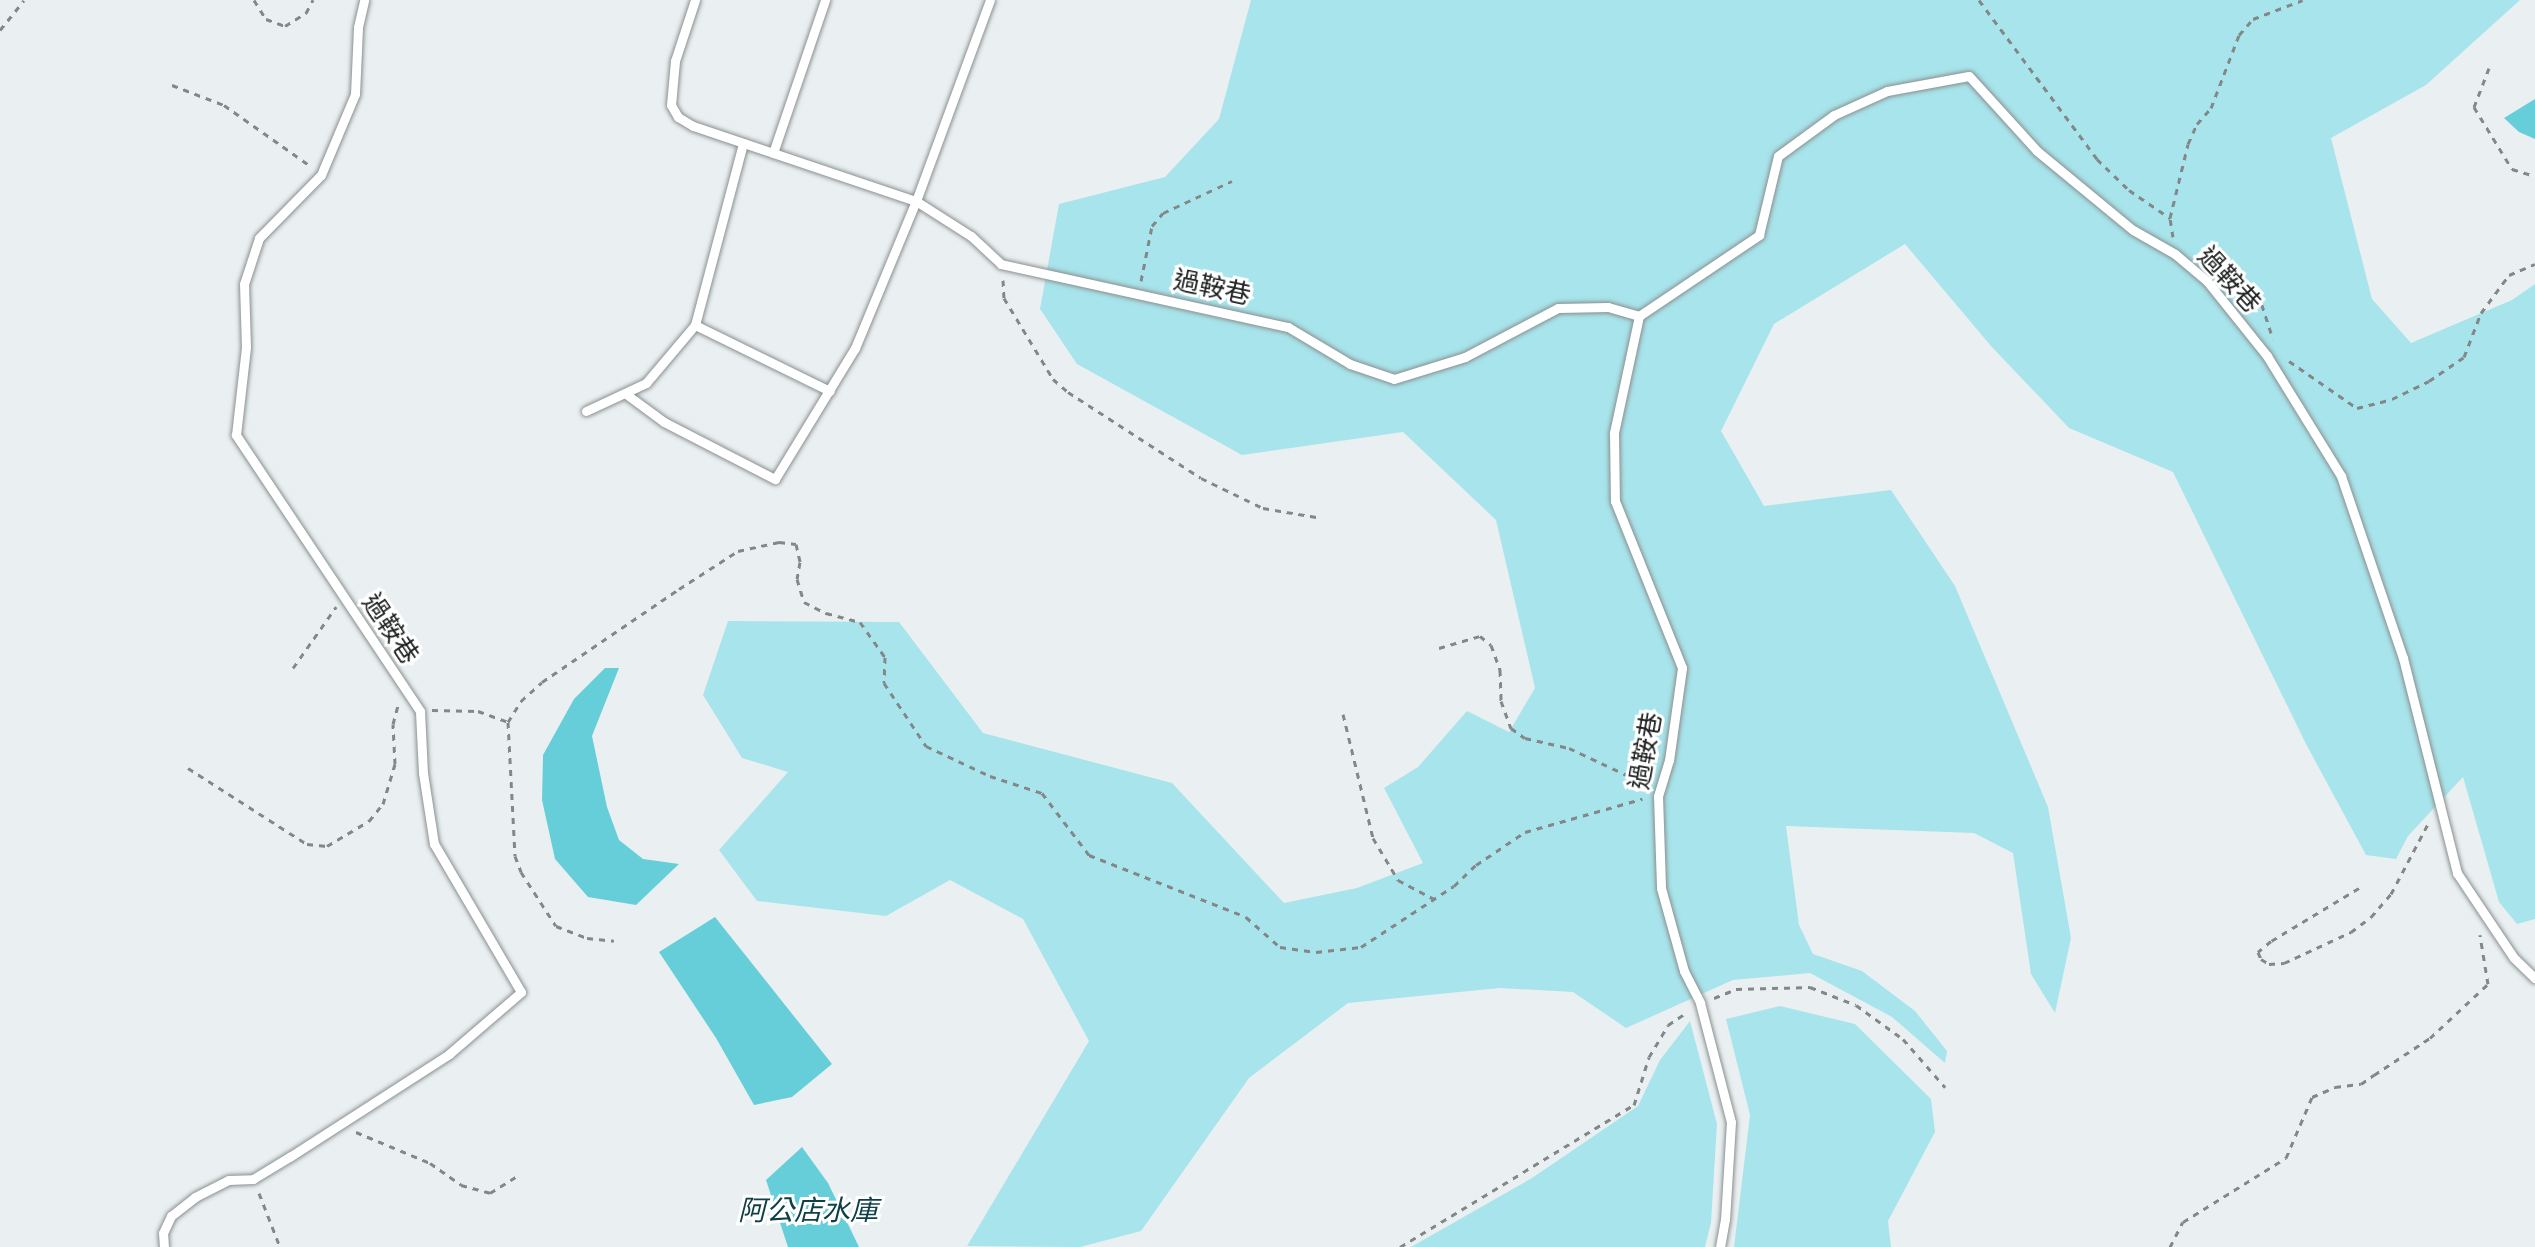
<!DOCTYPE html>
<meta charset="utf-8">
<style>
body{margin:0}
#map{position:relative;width:2535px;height:1247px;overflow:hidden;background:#eaf0f1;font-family:Poppins,"Noto Sans TC",sans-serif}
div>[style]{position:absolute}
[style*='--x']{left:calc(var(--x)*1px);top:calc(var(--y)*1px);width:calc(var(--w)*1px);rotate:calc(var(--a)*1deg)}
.green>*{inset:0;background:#a8e4eb}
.water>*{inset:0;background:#66ced9}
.path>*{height:3px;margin-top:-1.5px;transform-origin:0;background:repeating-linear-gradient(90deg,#838788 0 6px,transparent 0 12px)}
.roads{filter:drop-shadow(0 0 2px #8a9090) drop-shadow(0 0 2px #8a9090)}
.service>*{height:9px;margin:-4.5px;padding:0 4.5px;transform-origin:4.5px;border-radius:4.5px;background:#fff}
span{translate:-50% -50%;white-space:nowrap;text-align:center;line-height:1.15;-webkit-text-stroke:6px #fff;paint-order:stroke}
.street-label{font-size:26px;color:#1d1f1f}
.water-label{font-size:28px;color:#0f4045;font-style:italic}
</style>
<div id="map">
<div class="green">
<div style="clip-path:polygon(1251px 0,2520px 0,2426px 85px,2331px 138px,2372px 299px,2411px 343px,2512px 300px,2535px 284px,2535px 919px,2517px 924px,2499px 902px,2463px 777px,2408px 836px,2396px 859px,2366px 855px,2306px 744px,2173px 472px,2069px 428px,1991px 346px,1905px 244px,1774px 324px,1721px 431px,1764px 506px,1891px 490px,1955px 586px,2048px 807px,2071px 938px,2055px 1013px,2031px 974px,2013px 853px,1974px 833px,1786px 826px,1799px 925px,1813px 954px,1862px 971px,1915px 1011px,1947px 1051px,1945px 1063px,1892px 1017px,1810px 973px,1733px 980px,1626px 1028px,1573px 992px,1500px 988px,1348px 1003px,1249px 1078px,1141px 1231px,1080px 1247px,967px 1246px,1089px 1041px,1023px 919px,950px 880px,886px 916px,757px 901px,719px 850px,788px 772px,742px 758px,703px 695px,728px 621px,899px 622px,983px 733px,1172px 783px,1284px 903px,1357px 888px,1423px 863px,1384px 788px,1418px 767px,1467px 711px,1509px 732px,1535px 688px,1496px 520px,1403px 432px,1242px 455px,1077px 364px,1040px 309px,1059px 204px,1165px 177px,1219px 119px)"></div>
<div style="clip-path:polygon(1780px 1006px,1855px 1024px,1931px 1099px,1935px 1132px,1888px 1221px,1891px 1247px,1734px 1247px,1750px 1115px,1726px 1019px)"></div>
<div style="clip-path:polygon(1690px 1021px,1717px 1124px,1711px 1223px,1705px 1247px,1411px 1247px,1532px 1178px,1638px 1106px,1660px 1060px)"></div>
</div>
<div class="water">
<div style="clip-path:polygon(2535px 99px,2535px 139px,2519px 132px,2504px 118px)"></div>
<div style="clip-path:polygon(605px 668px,619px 668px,592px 736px,607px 807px,619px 840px,643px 859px,679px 864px,636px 905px,588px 897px,555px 859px,542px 800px,543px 755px,574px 699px)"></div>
<div style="clip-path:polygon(715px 917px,832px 1064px,792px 1097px,754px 1105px,716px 1038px,659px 952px)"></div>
<div style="clip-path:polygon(802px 1147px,828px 1183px,859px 1247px,788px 1247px,766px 1180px)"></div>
</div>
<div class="path">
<div style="--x:254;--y:0;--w:22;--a:58"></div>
<div style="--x:266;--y:19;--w:20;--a:20"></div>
<div style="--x:285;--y:26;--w:25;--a:-32"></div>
<div style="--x:306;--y:13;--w:15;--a:-62"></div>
<div style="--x:1979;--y:0;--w:198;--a:53.4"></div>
<div style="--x:2097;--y:159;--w:45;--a:44.1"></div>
<div style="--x:2129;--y:190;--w:50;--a:34.3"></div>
<div style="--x:0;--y:30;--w:38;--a:-51"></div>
<div style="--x:2489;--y:68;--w:42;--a:111"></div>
<div style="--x:2474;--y:107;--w:73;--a:58.5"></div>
<div style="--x:2512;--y:169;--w:24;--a:17"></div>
<div style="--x:172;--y:85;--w:56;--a:21"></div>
<div style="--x:224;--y:105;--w:104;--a:35.2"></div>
<div style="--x:2173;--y:237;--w:19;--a:-99"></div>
<div style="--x:2170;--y:218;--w:76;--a:-76.3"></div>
<div style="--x:2188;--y:144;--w:22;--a:-66"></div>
<div style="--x:2197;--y:124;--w:21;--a:-49"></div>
<div style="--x:2211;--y:108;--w:78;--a:-69"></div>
<div style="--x:2239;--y:35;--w:21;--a:-49"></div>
<div style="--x:2253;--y:19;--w:53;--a:-20.8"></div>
<div style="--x:2219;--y:273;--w:44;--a:27.1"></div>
<div style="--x:2258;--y:293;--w:48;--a:71.9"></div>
<div style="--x:1003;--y:280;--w:18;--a:87"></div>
<div style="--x:1004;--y:298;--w:95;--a:58.8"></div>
<div style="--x:1053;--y:379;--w:20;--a:41"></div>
<div style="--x:1068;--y:392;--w:158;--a:32.9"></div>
<div style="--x:1201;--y:478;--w:69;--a:25.8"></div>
<div style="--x:1263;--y:508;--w:54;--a:9.6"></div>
<div style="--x:1141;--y:281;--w:56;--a:-78.7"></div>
<div style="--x:1152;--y:226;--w:17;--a:-50"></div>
<div style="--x:1163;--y:213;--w:76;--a:-24.9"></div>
<div style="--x:2289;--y:361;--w:83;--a:34.7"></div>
<div style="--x:2357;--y:408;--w:36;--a:-14"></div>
<div style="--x:2392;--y:399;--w:41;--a:-25.9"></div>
<div style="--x:2429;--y:381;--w:42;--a:-34.4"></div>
<div style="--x:2464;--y:357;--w:47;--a:-68.9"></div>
<div style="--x:2481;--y:313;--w:47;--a:-53.6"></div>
<div style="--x:2509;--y:275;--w:28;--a:-23"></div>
<div style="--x:1439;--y:648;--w:43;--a:-16.3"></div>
<div style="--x:1480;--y:636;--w:14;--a:39"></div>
<div style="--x:1491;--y:645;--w:27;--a:70"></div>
<div style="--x:1500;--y:670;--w:31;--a:88"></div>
<div style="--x:1501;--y:701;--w:29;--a:70"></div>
<div style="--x:1511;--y:728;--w:17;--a:36"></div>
<div style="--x:1525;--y:738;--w:45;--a:12.8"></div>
<div style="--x:1569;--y:748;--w:68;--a:25.1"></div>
<div style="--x:1631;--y:777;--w:18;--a:43"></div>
<div style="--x:293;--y:668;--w:75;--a:-54.8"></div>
<div style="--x:432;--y:710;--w:46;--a:1.2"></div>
<div style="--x:478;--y:711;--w:32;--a:20"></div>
<div style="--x:508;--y:722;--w:25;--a:-58"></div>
<div style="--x:521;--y:701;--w:28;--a:-42"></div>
<div style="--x:542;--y:682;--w:166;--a:-34.2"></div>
<div style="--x:679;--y:589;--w:70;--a:-32.8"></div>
<div style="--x:738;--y:551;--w:42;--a:-12.4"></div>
<div style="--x:779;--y:542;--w:17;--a:7"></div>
<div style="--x:796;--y:544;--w:18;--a:77"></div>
<div style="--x:800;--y:562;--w:17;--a:100"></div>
<div style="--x:797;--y:579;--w:24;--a:73"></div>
<div style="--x:804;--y:602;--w:25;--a:27"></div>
<div style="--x:826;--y:613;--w:35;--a:15"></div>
<div style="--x:860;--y:622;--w:43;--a:54.5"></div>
<div style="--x:885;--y:657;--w:26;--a:92"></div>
<div style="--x:884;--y:683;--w:76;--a:56.3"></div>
<div style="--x:926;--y:746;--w:71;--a:25.1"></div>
<div style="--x:990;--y:776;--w:55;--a:18.1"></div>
<div style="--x:1042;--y:793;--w:78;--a:52.8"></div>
<div style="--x:1089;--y:855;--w:169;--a:21.5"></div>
<div style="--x:1246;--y:917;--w:45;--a:41.4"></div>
<div style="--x:1280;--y:947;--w:36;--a:8"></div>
<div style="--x:1316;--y:952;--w:45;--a:-6.3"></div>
<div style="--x:1361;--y:947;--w:111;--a:-33.3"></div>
<div style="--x:1454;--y:886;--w:30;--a:-44"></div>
<div style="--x:1476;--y:865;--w:59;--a:-34"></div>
<div style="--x:1525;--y:832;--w:122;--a:-15.8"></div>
<div style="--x:1343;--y:714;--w:128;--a:76.4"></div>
<div style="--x:1373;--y:838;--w:49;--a:59.2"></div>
<div style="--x:1398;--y:880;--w:41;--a:27.8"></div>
<div style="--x:508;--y:722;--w:134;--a:87"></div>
<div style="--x:515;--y:856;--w:17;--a:69"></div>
<div style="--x:521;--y:872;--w:64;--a:57.1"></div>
<div style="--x:556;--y:926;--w:33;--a:21"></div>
<div style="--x:587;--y:938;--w:27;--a:6"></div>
<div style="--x:188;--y:768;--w:141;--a:32.6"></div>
<div style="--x:307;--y:844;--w:20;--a:6"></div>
<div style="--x:327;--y:846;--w:49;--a:-30.8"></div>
<div style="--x:369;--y:821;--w:22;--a:-51"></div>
<div style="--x:383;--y:804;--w:42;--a:-73.3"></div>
<div style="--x:395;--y:764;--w:40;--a:-92.9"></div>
<div style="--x:393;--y:724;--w:20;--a:-75"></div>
<div style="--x:2359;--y:888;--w:103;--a:148.9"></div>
<div style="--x:2271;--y:941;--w:17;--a:140"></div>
<div style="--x:2258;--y:952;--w:8;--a:67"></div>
<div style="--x:2261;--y:959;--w:9;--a:32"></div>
<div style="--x:2269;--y:964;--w:15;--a:-4"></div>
<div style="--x:2284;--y:963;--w:74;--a:-24.8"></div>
<div style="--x:2351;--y:932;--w:25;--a:-37"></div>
<div style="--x:2371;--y:917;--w:30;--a:-49"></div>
<div style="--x:2391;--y:894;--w:81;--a:-62.2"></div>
<div style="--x:1714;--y:998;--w:24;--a:-22"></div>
<div style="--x:1736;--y:989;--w:74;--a:-1.5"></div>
<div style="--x:1810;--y:987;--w:49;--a:21.4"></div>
<div style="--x:1856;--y:1005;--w:58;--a:35.9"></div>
<div style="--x:1903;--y:1039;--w:64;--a:48.8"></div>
<div style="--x:356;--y:1132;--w:80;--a:22.7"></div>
<div style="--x:430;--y:1163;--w:38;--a:35"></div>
<div style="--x:461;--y:1185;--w:30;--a:15"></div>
<div style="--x:490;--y:1193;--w:34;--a:-32"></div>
<div style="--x:259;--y:1193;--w:58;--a:68.7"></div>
<div style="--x:1400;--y:1247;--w:274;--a:-31.3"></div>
<div style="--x:1634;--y:1105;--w:50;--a:-72.6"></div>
<div style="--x:1649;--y:1057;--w:37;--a:-59"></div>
<div style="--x:1668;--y:1025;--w:23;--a:-34"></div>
<div style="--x:2170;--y:1247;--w:28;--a:-63"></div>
<div style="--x:2183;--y:1222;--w:121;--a:-31.9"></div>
<div style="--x:2286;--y:1158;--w:66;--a:-66.9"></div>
<div style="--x:2312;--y:1097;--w:25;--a:-23"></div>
<div style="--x:2335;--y:1087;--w:26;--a:-7"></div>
<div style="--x:2361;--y:1084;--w:16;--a:-35"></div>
<div style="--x:2374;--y:1075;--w:67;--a:-33.5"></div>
<div style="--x:2430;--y:1038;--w:79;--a:-43"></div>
<div style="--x:2488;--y:984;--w:50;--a:-99.3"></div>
</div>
<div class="roads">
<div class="service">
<div style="--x:695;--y:0;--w:64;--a:108.2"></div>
<div style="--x:675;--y:61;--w:44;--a:95.2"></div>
<div style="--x:671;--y:105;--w:14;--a:60"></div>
<div style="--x:678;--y:117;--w:17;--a:31"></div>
<div style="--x:693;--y:126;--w:235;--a:18.6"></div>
<div style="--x:916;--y:201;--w:65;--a:32.5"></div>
<div style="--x:971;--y:236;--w:41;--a:43"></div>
<div style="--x:1001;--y:264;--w:294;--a:12.4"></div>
<div style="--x:1288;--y:327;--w:72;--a:30.8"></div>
<div style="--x:1350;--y:364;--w:46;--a:18.8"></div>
<div style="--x:1394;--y:379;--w:74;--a:-17.2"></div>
<div style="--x:1465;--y:357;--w:105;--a:-27.8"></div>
<div style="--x:1558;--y:308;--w:50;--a:-1.1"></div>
<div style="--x:1608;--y:307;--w:32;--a:16"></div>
<div style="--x:1639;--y:316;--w:145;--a:-34"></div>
<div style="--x:1759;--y:235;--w:81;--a:-76.5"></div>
<div style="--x:1778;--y:156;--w:69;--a:-36.2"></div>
<div style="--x:1834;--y:115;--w:58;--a:-24.4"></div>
<div style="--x:1887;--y:91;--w:83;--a:-10.4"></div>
<div style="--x:1969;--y:76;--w:101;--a:47.8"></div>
<div style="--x:2037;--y:151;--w:124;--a:39.5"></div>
<div style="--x:2133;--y:230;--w:48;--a:29.7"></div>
<div style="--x:2175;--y:254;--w:42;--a:40.2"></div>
<div style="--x:2207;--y:281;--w:96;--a:51.3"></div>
<div style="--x:2267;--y:356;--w:141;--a:58.3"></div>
<div style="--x:2341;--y:476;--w:192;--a:71.2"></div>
<div style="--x:2403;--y:658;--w:222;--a:75.9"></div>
<div style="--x:2457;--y:873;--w:102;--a:56.2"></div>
<div style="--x:2514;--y:958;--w:29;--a:44"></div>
<div style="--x:773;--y:153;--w:162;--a:-71.2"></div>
<div style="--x:1639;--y:316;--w:120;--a:102.1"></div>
<div style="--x:1614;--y:433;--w:68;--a:89.2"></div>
<div style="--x:1615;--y:501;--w:180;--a:68.1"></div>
<div style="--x:1682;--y:668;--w:93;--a:98"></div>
<div style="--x:1669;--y:760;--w:38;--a:107"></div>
<div style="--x:1658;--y:796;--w:92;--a:88.1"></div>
<div style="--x:1661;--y:888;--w:86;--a:74.5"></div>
<div style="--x:1684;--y:971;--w:36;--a:63"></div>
<div style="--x:1700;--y:1003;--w:123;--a:75.4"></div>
<div style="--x:1731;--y:1122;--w:97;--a:93.5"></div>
<div style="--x:1725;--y:1219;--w:28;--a:100"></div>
<div style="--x:695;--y:325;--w:150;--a:26.1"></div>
<div style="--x:626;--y:394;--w:47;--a:36.4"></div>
<div style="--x:664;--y:422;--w:125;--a:27.2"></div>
<div style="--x:775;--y:479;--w:153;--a:-58.6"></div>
<div style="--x:855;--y:348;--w:159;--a:-67.5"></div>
<div style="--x:916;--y:201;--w:214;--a:-69.8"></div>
<div style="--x:586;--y:411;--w:66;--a:-25"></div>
<div style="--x:646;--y:383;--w:76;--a:-49.8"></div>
<div style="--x:695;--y:325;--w:188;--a:-75.2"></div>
<div style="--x:164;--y:1247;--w:14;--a:-94"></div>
<div style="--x:163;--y:1233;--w:19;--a:-65"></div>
<div style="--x:171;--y:1216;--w:31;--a:-38"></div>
<div style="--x:195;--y:1197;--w:37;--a:-27"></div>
<div style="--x:228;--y:1180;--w:25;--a:-2"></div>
<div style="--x:253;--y:1179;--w:44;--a:-31.2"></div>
<div style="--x:291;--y:1156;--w:188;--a:-32.8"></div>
<div style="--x:449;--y:1054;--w:95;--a:-40.7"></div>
<div style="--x:521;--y:992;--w:172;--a:-120.4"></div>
<div style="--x:434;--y:844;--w:72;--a:-98.8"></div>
<div style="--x:423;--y:773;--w:62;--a:-92.8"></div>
<div style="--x:420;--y:711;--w:332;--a:-123.7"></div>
<div style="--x:236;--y:435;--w:89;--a:-83.5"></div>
<div style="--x:246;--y:347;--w:63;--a:-91.8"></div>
<div style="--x:244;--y:284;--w:48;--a:-71.9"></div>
<div style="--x:259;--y:238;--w:88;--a:-45.5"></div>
<div style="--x:321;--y:175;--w:88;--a:-67.2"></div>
<div style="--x:355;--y:94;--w:67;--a:-87.4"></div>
<div style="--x:358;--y:27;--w:28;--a:-77"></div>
</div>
</div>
<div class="street-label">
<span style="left:2229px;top:280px;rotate:47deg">過鞍巷</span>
<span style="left:1212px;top:288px;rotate:12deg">過鞍巷</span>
<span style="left:390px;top:629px;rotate:56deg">過鞍巷</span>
<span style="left:1646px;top:751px;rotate:-80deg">過鞍巷</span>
</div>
<div class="water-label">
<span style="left:808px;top:1211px">阿公店水庫</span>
</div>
</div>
